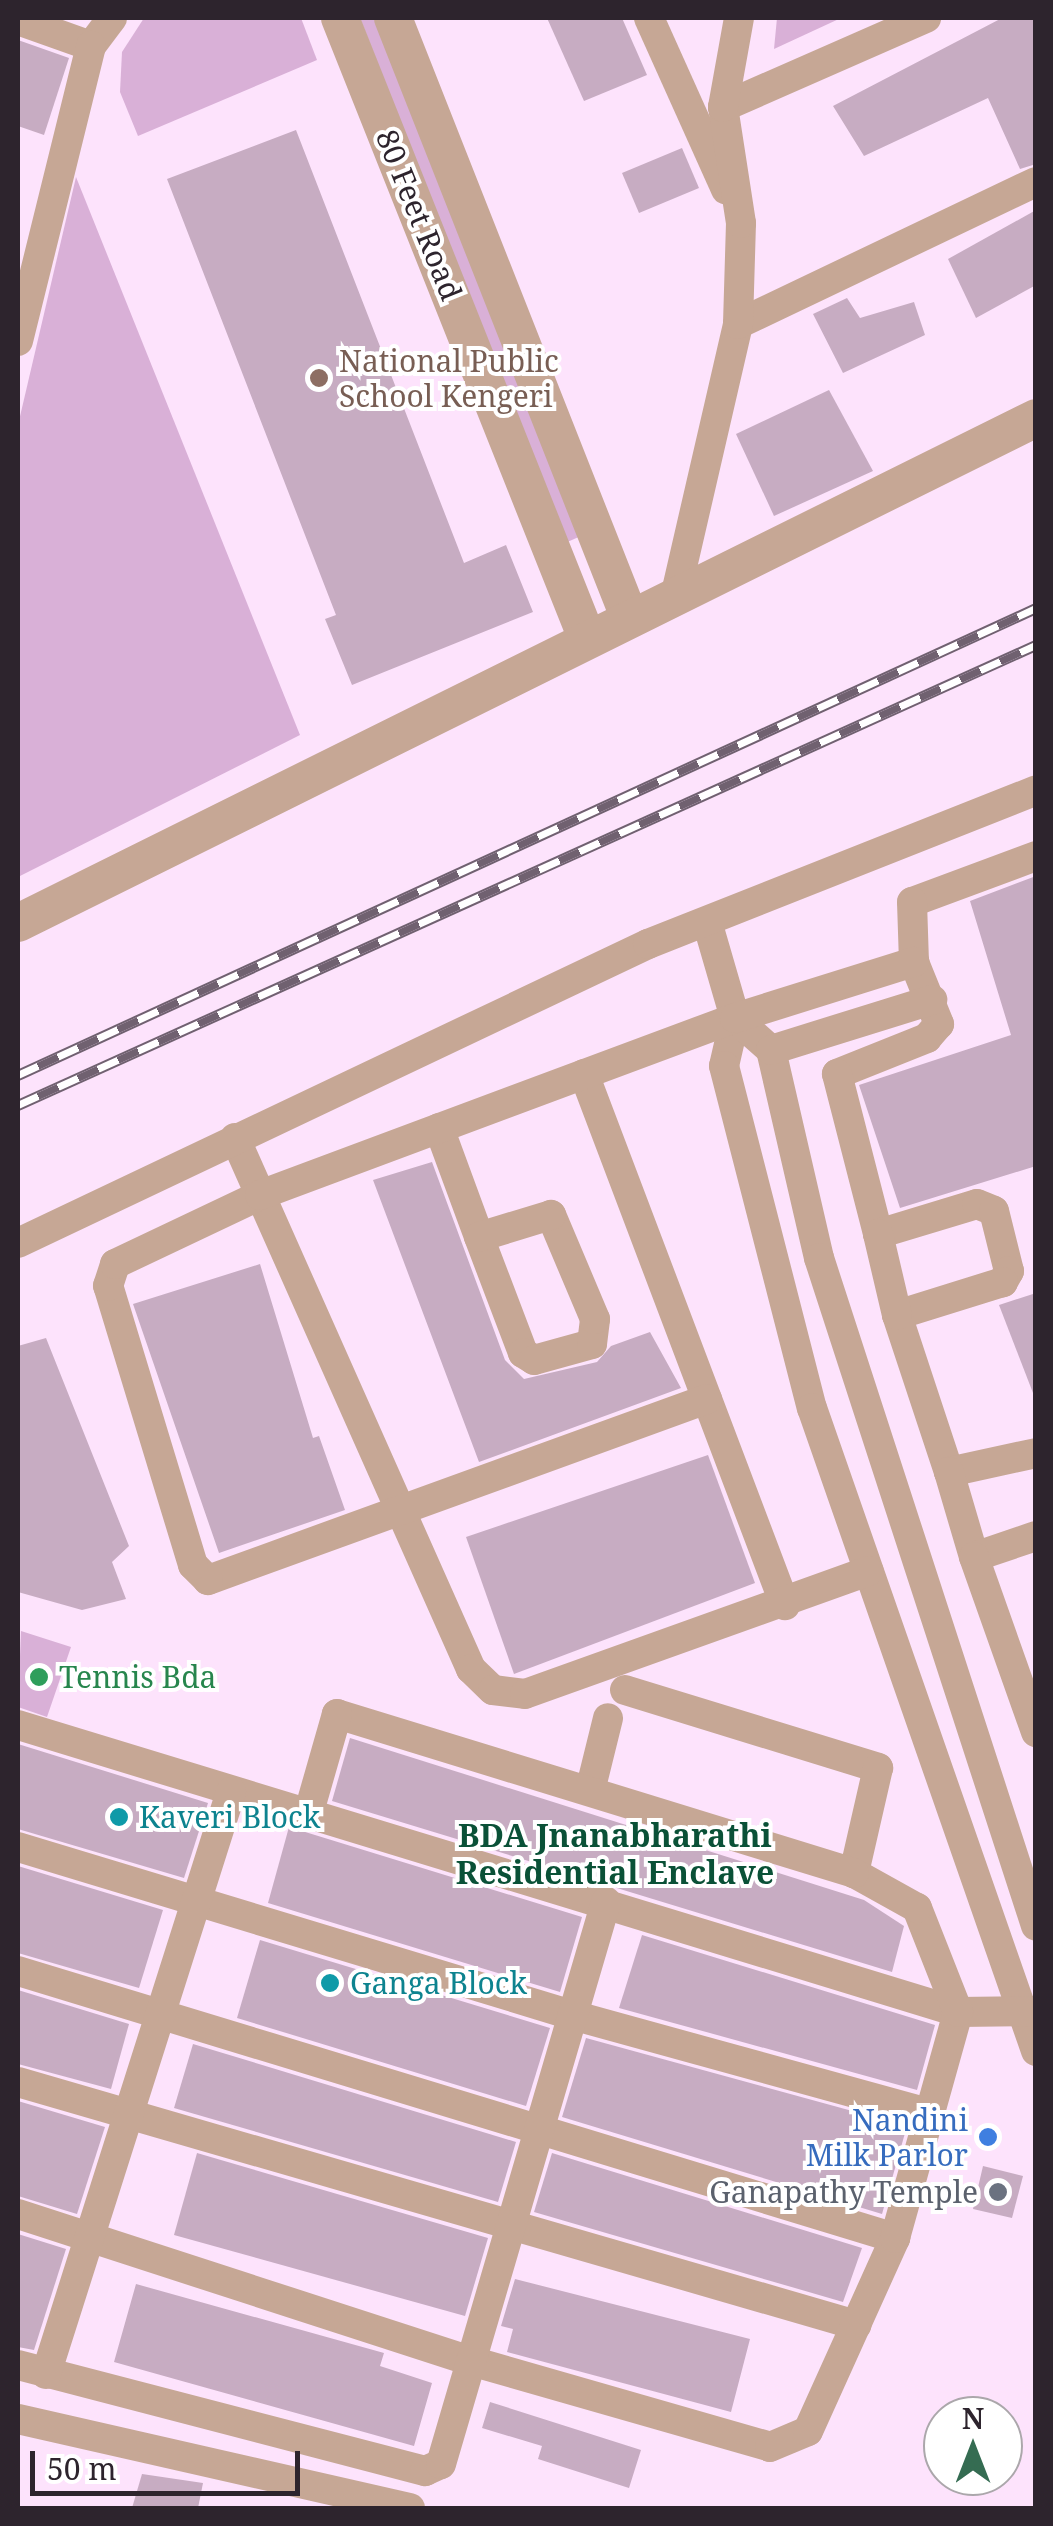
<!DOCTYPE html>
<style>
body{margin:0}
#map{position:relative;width:1053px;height:2526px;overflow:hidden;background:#fde3fc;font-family:"Noto Serif",serif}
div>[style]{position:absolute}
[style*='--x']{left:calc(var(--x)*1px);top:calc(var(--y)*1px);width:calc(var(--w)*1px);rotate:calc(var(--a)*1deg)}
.green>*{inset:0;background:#d9b0d7}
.building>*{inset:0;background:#c7acc2}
.minor>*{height:30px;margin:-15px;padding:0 15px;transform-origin:15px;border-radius:15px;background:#c6a795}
.tertiary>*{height:38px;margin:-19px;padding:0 19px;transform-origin:19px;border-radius:19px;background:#c6a795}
.rail>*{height:11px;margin-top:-5.5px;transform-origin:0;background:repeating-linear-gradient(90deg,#fff 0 22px,#706170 0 44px);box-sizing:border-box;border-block:2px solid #706170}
.dots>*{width:28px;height:28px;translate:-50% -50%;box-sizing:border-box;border:5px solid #fff;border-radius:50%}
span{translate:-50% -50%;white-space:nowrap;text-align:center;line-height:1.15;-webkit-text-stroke:8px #fff;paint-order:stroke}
.street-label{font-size:30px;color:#2d242d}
.education-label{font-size:30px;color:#785e54}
.left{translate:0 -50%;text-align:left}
.leisure-label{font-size:30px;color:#27864d}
.culture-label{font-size:30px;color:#0d838f}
.shop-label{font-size:30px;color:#366cbe}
.right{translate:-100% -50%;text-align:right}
.worship-label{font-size:30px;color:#5b616d}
.neighbourhood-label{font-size:32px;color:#0a5137;font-weight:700}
.frame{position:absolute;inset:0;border:20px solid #2d242d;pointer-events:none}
.north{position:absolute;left:923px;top:2396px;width:100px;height:100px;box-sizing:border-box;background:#fff;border:2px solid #aba7ab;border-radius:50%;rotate:0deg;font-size:28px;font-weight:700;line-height:40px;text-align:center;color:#2d242d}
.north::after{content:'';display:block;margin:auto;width:35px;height:45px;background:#356c52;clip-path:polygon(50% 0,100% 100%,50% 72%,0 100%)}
.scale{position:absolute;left:30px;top:2451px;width:270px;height:45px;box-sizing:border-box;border:5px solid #2d242d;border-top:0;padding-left:12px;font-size:30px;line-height:35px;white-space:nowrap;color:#2d242d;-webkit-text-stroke:8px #fff;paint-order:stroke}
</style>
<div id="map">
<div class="green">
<div style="clip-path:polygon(144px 18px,301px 18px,317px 60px,138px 136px,120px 92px,122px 52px)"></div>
<div style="clip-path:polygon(360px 18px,379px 18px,581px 536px,565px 543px)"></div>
<div style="clip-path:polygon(777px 18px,841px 18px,774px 49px)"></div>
<div style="clip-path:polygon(76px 177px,300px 735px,18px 877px,18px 425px)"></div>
<div style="clip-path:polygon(21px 1631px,71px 1647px,47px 1717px,18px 1707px)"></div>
</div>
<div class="building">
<div style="clip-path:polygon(547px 18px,622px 18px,647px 75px,584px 101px)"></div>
<div style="clip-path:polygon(1002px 18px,1036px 18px,1036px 164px,1020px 169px,988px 98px,864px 156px,833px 106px)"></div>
<div style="clip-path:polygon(18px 40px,69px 58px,44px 135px,18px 126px)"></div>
<div style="clip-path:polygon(296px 130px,464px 563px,506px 545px,533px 612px,352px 685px,325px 619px,336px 615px,167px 179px)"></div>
<div style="clip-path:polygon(682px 148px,699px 188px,639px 213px,622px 173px)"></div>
<div style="clip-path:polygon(1036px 210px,1036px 285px,976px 318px,948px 259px)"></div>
<div style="clip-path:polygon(847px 298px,860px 318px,914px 302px,925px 335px,843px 373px,813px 314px)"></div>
<div style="clip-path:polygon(829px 390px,873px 471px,774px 516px,736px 434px)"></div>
<div style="clip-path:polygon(1036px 876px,1036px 1166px,900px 1208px,859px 1085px,1011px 1035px,970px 901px)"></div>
<div style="clip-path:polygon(432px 1162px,505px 1360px,524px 1379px,597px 1362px,611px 1346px,650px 1332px,681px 1388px,479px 1462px,373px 1180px)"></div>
<div style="clip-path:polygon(260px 1264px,313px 1438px,319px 1436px,345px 1510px,219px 1553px,133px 1304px)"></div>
<div style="clip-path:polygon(1036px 1293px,1036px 1392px,1033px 1393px,999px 1305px)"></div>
<div style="clip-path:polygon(46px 1338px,129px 1546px,112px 1562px,126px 1599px,82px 1610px,18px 1592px,18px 1346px)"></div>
<div style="clip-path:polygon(708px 1455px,755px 1583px,514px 1674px,466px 1537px)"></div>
<div style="clip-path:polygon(350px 1738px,864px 1900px,904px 1926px,892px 1972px,332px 1801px)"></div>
<div style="clip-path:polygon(18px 1744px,208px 1803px,184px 1878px,18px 1829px)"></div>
<div style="clip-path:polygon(289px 1827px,582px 1917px,560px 1992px,268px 1903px)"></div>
<div style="clip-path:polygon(18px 1866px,163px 1910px,139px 1988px,18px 1953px)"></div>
<div style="clip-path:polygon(642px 1935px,935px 2025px,917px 2090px,619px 2008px)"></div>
<div style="clip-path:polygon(260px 1940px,550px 2028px,526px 2106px,237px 2018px)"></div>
<div style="clip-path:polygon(18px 1990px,129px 2024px,111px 2089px,18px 2064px)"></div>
<div style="clip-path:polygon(586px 2038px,907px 2126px,882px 2214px,562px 2117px)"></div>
<div style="clip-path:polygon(193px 2044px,516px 2142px,498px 2202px,174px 2108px)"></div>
<div style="clip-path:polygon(18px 2101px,105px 2127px,77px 2214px,18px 2196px)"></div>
<div style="clip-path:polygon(197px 2153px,488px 2238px,465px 2316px,174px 2235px)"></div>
<div style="clip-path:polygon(552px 2153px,862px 2248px,843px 2302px,534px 2212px)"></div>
<div style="clip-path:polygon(983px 2166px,1023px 2176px,1012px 2218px,973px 2209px)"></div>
<div style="clip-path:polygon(18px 2234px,66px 2249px,34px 2350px,18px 2347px)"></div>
<div style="clip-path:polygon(515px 2279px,750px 2339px,731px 2412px,507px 2352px,513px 2329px,501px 2326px)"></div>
<div style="clip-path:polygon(136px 2284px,384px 2353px,380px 2366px,432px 2383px,414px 2446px,114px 2362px)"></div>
<div style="clip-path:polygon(490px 2402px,641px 2450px,629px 2488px,538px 2459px,542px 2446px,482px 2428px)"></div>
<div style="clip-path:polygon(142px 2474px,203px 2483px,198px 2508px,132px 2508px)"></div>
</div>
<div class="minor">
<div style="--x:649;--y:18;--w:188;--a:65.8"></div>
<div style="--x:18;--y:20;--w:77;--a:19.6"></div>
<div style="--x:91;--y:46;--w:35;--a:-53"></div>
<div style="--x:723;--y:107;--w:222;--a:-23.7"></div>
<div style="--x:738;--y:324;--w:330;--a:-25.5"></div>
<div style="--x:18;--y:341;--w:304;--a:-76.1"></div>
<div style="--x:676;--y:593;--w:276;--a:-77"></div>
<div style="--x:738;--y:324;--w:101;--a:-88.3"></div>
<div style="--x:741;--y:223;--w:117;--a:-98.8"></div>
<div style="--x:723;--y:107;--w:90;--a:-79.8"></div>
<div style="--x:1036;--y:856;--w:132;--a:159.6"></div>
<div style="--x:912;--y:902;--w:60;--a:88.1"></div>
<div style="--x:914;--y:962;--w:67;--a:68"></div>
<div style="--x:939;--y:1024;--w:18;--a:131"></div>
<div style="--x:927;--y:1038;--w:97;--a:158.2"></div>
<div style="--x:837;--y:1074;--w:165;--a:75.6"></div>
<div style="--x:878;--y:1234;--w:103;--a:-16.9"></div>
<div style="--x:977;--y:1204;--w:18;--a:22"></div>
<div style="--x:994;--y:1211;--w:62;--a:76"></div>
<div style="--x:1009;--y:1271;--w:13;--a:119"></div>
<div style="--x:1003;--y:1282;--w:111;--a:162.7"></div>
<div style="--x:897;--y:1315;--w:165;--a:71.7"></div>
<div style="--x:949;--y:1472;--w:89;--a:-12.3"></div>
<div style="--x:708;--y:925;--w:97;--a:73.8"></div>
<div style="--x:735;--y:1018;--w:49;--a:102.9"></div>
<div style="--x:724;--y:1066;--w:353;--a:75.6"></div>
<div style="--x:812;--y:1408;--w:681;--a:70.79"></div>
<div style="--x:735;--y:1018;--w:48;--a:41.6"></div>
<div style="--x:771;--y:1050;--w:213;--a:77"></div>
<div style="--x:819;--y:1258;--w:702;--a:72"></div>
<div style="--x:771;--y:1050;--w:169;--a:-17.3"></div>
<div style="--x:584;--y:1074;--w:568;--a:69.27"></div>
<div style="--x:439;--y:1128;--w:116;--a:69.8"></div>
<div style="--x:479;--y:1237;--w:124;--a:69.2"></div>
<div style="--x:523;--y:1353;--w:13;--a:32"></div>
<div style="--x:534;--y:1360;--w:60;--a:-15.4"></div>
<div style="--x:592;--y:1344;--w:25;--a:-83"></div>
<div style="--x:595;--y:1319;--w:113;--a:-112.9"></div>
<div style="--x:551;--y:1215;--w:75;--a:163"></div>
<div style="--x:235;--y:1138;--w:581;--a:66.04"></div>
<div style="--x:471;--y:1669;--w:30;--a:44"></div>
<div style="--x:493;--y:1690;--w:32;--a:7"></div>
<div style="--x:525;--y:1694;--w:365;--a:-19.7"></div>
<div style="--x:878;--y:1234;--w:83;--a:76.8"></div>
<div style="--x:18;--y:1243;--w:697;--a:-25.39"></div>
<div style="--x:648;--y:944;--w:417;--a:-21.6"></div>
<div style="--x:707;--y:1399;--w:531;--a:160.06"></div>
<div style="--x:208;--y:1580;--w:21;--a:-135"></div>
<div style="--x:193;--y:1565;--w:292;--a:-106.9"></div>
<div style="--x:108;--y:1286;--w:23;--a:-72"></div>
<div style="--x:115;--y:1264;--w:161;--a:-25.4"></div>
<div style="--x:260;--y:1195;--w:507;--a:-20.44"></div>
<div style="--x:735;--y:1018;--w:188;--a:-17.4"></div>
<div style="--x:949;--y:1472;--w:89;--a:73.6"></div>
<div style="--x:1036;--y:1536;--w:65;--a:161.3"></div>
<div style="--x:974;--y:1557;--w:186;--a:70.5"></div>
<div style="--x:625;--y:1690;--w:265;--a:17.1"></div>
<div style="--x:878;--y:1768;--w:108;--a:102.9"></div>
<div style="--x:18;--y:1725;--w:983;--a:16.98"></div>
<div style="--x:958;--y:2012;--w:78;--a:-0.7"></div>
<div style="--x:590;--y:1791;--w:75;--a:-76.1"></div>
<div style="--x:18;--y:1847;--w:579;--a:16.87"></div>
<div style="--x:572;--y:2015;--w:370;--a:15.4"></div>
<div style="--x:18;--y:1971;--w:917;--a:16.93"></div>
<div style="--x:18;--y:2082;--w:873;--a:16.17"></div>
<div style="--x:18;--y:2214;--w:476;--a:18"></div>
<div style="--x:471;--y:2361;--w:311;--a:16"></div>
<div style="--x:770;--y:2447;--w:41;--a:-22.8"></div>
<div style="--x:808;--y:2431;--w:212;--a:-65.7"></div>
<div style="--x:895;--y:2238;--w:235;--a:-74.4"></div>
<div style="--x:958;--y:2012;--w:112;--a:-111.5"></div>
<div style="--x:917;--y:1908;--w:72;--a:-150.9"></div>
<div style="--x:854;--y:1873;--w:541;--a:-162.91"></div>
<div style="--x:337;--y:1714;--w:105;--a:106"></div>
<div style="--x:18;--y:2365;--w:421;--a:14.6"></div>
<div style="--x:425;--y:2471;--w:17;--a:-24"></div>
<div style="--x:441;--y:2464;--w:586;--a:-73.64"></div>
<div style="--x:46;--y:2374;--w:611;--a:-72.37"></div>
<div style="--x:18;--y:2419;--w:402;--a:12.8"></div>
</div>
<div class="tertiary">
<div style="--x:340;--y:18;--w:665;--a:68.29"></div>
<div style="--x:393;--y:18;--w:641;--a:68.48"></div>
<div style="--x:18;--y:923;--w:1136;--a:-26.38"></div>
</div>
<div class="rail">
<div style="--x:18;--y:1075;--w:1120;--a:-24.64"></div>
<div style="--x:18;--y:1105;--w:1117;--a:-24.32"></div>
</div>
<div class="dots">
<div style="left:319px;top:378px;background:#8d6e63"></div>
<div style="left:39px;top:1677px;background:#2e9e5b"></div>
<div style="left:119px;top:1817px;background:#0f9aa8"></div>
<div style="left:330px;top:1983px;background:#0f9aa8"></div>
<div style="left:988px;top:2137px;background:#3f7fe0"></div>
<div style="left:998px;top:2192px;background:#6b7280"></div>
</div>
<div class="street-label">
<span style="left:419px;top:215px;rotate:68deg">80 Feet Road</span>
</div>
<div class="education-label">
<span class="left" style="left:339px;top:378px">National Public<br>School Kengeri</span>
</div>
<div class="leisure-label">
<span class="left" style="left:59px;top:1677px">Tennis Bda</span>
</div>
<div class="culture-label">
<span class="left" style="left:139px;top:1817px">Kaveri Block</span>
<span class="left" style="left:350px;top:1983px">Ganga Block</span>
</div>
<div class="shop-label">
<span class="right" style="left:968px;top:2137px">Nandini<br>Milk Parlor</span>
</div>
<div class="worship-label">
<span class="right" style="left:978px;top:2192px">Ganapathy Temple</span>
</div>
<div class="neighbourhood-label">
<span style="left:615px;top:1854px">BDA Jnanabharathi<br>Residential Enclave</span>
</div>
<div class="frame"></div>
<div class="north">N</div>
<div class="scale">50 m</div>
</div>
